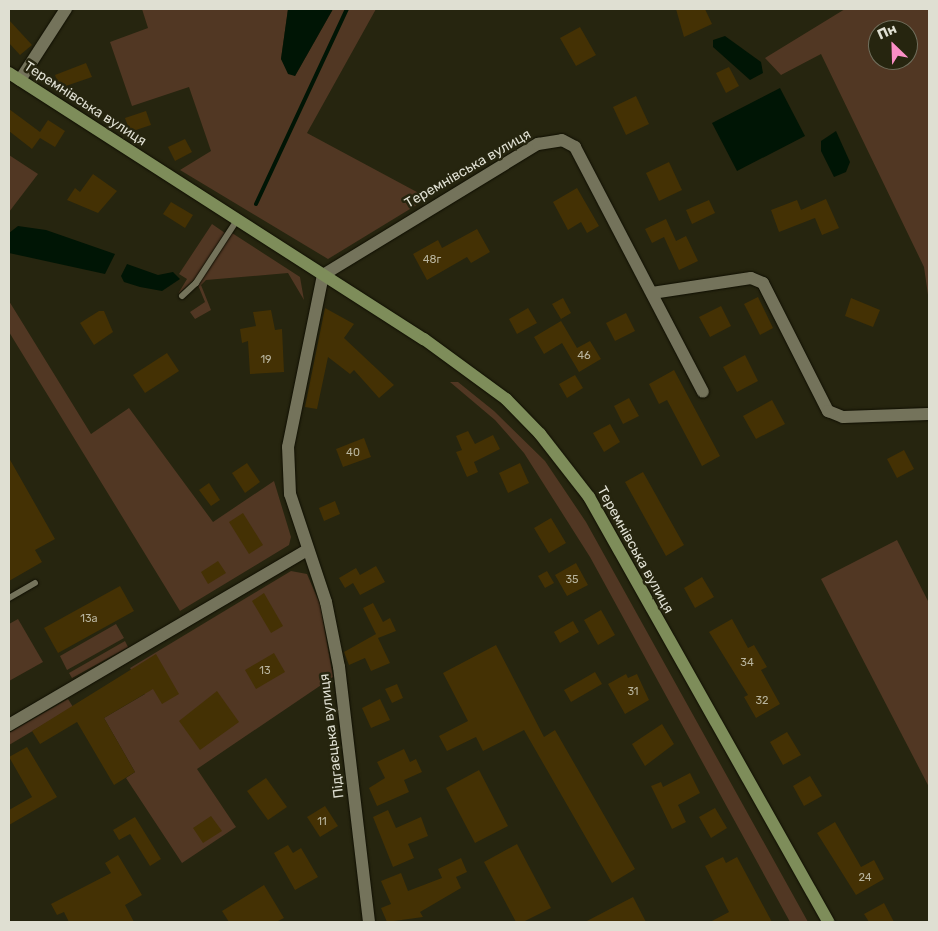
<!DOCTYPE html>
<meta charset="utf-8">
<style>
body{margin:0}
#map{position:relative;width:938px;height:931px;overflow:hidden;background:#26250f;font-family:Rubik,sans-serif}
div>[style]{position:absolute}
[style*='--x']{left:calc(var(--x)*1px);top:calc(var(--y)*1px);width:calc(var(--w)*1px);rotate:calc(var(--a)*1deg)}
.green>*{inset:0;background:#513723}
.water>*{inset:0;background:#001505}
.stream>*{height:4px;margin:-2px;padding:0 2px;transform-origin:2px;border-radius:2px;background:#001505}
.building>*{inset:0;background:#443104}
.roads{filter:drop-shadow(0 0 1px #0f0e00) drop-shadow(0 0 1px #0f0e00)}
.lane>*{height:6px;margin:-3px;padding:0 3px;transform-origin:3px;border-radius:3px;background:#74735b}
.street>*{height:12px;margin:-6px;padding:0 6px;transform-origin:6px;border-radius:6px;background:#74735b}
.secondary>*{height:12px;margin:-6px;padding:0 6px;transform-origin:6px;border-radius:6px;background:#7e8d5a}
span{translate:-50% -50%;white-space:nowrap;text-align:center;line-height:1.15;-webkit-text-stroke:5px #26250f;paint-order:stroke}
.number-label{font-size:11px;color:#b8b49e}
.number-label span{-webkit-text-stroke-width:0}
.street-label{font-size:14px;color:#dfdfd2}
.frame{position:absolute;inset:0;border:10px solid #dfdfd2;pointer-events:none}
.north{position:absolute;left:868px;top:20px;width:50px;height:50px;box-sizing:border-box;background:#26250f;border:1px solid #706f5d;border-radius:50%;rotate:336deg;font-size:14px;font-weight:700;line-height:20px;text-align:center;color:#dfdfd2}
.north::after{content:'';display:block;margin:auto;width:18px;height:22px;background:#fa8fc6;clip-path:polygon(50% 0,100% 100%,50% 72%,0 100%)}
</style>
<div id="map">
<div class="green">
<div style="clip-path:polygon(142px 9px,288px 9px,281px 59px,295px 76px,333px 9px,376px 9px,307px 133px,428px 198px,328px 259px,180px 170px,211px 151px,189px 87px,132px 106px,110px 42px,148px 28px)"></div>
<div style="clip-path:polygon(evenodd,845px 9px,929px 9px,929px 302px,924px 267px,821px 54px,781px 75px,765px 58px,845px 9px,878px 30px,908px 30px,908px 60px,878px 60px,878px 30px)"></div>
<div style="clip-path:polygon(9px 155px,38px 174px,9px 212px)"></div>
<div style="clip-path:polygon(212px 224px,225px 233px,196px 278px,178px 294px,187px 279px,179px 274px)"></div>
<div style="clip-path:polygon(232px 233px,300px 277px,304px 300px,288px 273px,206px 280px,201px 285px,211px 310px,195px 319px,190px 312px,205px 302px,198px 285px)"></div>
<div style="clip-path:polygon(9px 301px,91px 434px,129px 408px,213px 522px,274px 481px,291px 537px,289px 545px,180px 611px,9px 332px)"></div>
<div style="clip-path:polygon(450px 382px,458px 382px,494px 411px,545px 461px,586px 522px,808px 922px,790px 922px,590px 557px,524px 453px,495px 420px)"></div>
<div style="clip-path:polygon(897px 540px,929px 603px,929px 787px,821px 579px)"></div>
<div style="clip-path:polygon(291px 571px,307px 574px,320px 604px,333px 677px,197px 769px,236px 827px,182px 863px,126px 778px,135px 772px,104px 718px,145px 694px,130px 668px)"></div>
<div style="clip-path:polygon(18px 619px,43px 662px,9px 681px,9px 624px)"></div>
<div style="clip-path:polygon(116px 624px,124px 638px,67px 670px,60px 656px)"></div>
<div style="clip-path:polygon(125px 641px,128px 647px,72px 678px,69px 673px)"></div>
<div style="clip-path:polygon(68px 699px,73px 707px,9px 745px,9px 733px)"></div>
</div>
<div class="water">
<div style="clip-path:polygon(288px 9px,333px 9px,295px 76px,288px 74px,281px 59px)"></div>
<div style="clip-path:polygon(725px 36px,761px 62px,763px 73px,750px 80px,713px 47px,713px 40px)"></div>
<div style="clip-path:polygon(780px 88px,805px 136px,737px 171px,712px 123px)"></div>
<div style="clip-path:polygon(836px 131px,850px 162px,846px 172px,834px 177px,821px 151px,821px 141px)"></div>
<div style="clip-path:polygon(18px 226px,46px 230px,115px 254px,105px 274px,9px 253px,9px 233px)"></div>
<div style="clip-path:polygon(127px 264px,158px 275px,173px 272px,180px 279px,162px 291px,140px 287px,124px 282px,121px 276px)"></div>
</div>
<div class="stream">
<div style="--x:256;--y:204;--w:215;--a:-65"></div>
</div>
<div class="building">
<div style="clip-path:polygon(676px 9px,705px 9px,712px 24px,684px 37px)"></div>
<div style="clip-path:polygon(9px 20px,32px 45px,20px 55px,9px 43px)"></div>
<div style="clip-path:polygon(580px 27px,596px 55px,576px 66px,560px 38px)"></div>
<div style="clip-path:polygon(86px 63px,92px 77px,60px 88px,55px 75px)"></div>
<div style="clip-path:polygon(729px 67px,739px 86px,726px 93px,716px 73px)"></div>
<div style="clip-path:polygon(636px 96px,649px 124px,626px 135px,613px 107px)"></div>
<div style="clip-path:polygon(9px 109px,40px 132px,48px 120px,65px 131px,55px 147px,40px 138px,32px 149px,9px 131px)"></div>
<div style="clip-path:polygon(146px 111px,151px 125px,130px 132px,125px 118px)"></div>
<div style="clip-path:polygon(185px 139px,192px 152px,175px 161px,168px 147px)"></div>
<div style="clip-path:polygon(669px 162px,682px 190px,659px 201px,646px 173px)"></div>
<div style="clip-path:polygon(93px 174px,117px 191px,98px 213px,67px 200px,75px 188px,80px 192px)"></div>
<div style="clip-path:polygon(577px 188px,599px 226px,587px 233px,581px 222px,568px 230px,553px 202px)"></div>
<div style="clip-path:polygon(826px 199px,839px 228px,822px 235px,815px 218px,779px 232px,771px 210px,797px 200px,801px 210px)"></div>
<div style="clip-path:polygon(709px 200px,715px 213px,692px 224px,686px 210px)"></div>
<div style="clip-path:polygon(171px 202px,193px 215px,185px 228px,163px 214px)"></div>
<div style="clip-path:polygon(666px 219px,676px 241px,686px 236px,698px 261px,679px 270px,664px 237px,652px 243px,645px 229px)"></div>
<div style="clip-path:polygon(477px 229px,490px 252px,471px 263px,467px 257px,427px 280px,413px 254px,438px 240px,442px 248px)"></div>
<div style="clip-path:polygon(758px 297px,773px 328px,760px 335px,744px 304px)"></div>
<div style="clip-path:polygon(563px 298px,571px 313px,561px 319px,552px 304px)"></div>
<div style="clip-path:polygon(851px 298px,880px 310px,873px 327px,845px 316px)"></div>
<div style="clip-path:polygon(721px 306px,731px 326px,710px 337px,699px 317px)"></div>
<div style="clip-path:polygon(325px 308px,354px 324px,344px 338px,394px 385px,379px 398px,354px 370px,350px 374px,328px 357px,317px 409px,305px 407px)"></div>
<div style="clip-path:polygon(528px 308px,537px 323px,517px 334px,509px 319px)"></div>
<div style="clip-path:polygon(271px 310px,275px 330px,282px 329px,284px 372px,250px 374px,248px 341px,242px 343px,240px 329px,256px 326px,253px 312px)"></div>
<div style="clip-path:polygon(99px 311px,104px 311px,113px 332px,94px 345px,80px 323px)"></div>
<div style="clip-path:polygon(626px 313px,635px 331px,615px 341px,606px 323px)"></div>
<div style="clip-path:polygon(561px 321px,577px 348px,590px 341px,601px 359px,579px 372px,562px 343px,544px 354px,534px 337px)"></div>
<div style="clip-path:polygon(167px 353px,179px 371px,145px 393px,133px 375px)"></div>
<div style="clip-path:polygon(745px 355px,758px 381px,737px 392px,723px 367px)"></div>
<div style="clip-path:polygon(674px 370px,720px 456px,702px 466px,667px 400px,659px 404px,649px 384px)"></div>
<div style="clip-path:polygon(575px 375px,583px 388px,567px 398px,559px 384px)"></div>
<div style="clip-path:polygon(629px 398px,639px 416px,623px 424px,614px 406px)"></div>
<div style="clip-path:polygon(772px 400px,785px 424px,756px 439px,743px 416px)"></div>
<div style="clip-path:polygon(610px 424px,620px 442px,604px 452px,593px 433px)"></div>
<div style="clip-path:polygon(468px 431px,475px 444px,493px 435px,500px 449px,474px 462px,478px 472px,467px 477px,456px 452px,462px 450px,456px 436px)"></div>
<div style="clip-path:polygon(364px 438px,371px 457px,343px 467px,336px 449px)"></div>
<div style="clip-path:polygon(904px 450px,914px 469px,897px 478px,887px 459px)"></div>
<div style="clip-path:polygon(9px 458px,55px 539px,35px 550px,42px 562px,9px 581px)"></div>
<div style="clip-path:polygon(247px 463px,260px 482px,245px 493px,232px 473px)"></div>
<div style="clip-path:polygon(520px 463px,529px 483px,508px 493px,499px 473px)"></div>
<div style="clip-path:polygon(643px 472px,684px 545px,666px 556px,625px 482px)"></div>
<div style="clip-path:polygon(209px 483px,220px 500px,211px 506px,199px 490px)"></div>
<div style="clip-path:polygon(335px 501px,340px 514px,324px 521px,319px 508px)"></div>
<div style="clip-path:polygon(243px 513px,263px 545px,249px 554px,229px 522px)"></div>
<div style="clip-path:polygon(551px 518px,566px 543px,549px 553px,534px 528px)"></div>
<div style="clip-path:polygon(218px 561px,226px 573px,208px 584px,201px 572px)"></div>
<div style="clip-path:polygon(576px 563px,588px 585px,567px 596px,555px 575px)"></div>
<div style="clip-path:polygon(376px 566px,385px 582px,360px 595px,353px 583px,345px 588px,339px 578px,356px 568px,360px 575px)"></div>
<div style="clip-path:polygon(547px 571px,554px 583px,545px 588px,538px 576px)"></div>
<div style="clip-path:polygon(702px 577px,714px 597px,695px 608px,684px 588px)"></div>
<div style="clip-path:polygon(120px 586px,134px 611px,58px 653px,44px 628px)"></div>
<div style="clip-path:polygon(264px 593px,283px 626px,271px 633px,252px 601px)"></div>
<div style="clip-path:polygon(373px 603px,383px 622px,390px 618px,396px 631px,378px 638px,390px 663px,371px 671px,365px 658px,349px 665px,344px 652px,376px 634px,363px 608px)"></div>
<div style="clip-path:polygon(601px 610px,615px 635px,598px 645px,584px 620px)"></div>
<div style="clip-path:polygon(732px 619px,748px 648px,754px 645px,767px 667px,761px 670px,780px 704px,756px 718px,744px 697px,748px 695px,709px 632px)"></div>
<div style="clip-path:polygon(573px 621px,579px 632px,560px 643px,554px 632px)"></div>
<div style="clip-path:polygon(496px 645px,544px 737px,555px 730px,635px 869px,612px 883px,524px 730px,483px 751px,476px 737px,447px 751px,439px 736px,468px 721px,443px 673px)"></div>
<div style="clip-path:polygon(274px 653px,285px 672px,256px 689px,245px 670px)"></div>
<div style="clip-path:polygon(156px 654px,179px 694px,162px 704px,153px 689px,104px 718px,135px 772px,114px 785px,77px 722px,40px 744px,32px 731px)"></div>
<div style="clip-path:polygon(595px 672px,602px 684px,571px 702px,564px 690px)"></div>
<div style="clip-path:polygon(626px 674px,628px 678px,637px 674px,649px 700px,625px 714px,608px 684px)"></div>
<div style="clip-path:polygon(397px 684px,403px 698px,392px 703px,385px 689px)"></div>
<div style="clip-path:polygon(217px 691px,239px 722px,200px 750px,179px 721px)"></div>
<div style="clip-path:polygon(380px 699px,390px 720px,371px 728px,362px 708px)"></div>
<div style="clip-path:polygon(662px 724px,674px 744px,645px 766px,632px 744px)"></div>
<div style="clip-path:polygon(787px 732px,801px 755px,783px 765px,770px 742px)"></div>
<div style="clip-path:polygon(27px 747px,57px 797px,9px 825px,9px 810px,32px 797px,9px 757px)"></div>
<div style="clip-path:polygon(404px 749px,410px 762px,416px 759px,422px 772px,404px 780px,409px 792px,377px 806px,369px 788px,385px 778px,377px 762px)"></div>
<div style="clip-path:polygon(479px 770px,508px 826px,475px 843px,446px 788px)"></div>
<div style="clip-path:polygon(690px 773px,700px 793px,678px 805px,686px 822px,672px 829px,651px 786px,661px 782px,663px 787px)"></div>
<div style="clip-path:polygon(810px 776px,822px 796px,804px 806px,793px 786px)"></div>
<div style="clip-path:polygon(266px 778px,287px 807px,268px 820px,247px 791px)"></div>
<div style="clip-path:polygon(325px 806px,338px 826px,320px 837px,307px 817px)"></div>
<div style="clip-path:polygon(715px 808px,727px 828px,711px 838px,699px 817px)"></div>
<div style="clip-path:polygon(388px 810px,396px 828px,421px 817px,428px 836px,408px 844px,414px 858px,393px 867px,373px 817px)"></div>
<div style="clip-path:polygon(211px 816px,222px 831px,203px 843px,193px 828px)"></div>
<div style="clip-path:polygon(135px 817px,161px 859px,150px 866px,130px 834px,119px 840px,113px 830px)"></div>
<div style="clip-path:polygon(835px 822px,861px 867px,874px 860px,884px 879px,856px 895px,817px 833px)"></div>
<div style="clip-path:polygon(517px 844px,551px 908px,523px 922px,516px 922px,484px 862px)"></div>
<div style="clip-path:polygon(288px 845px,293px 853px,301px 848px,318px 877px,295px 890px,274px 853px)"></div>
<div style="clip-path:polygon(118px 855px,142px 895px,125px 905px,134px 922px,69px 922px,64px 912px,57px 915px,51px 904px,111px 873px,105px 863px)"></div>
<div style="clip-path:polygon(723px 857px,726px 863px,737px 857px,772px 922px,710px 922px,729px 912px,705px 866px)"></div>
<div style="clip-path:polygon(461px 858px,467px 872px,456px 877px,461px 888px,420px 912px,423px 917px,387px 922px,381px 908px,391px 904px,381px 881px,401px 873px,408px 891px,442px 878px,438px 869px)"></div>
<div style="clip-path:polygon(264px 885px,284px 918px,276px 922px,229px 922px,222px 911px)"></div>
<div style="clip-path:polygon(633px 897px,646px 922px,585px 922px)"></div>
<div style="clip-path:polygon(884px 903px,894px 922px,869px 922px,864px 914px)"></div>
</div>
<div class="roads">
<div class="lane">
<div style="--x:182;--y:296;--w:19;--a:-43"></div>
<div style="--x:196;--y:283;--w:75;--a:-56.9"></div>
<div style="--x:9;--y:598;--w:30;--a:-30"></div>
</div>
<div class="street">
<div style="--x:20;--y:80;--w:85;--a:-57.1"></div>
<div style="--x:652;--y:293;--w:100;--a:-8.6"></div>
<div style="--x:751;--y:278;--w:13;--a:23"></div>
<div style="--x:763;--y:283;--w:144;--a:63.1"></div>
<div style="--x:828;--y:411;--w:16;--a:22"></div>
<div style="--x:843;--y:417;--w:86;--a:-2"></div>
<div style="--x:9;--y:725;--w:344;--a:-30.4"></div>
<div style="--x:369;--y:922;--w:257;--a:-96.7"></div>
<div style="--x:339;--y:667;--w:66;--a:-101.3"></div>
<div style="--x:326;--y:602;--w:114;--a:-108.4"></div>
<div style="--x:290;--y:494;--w:47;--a:-92.4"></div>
<div style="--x:288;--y:447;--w:176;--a:-78.5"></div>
<div style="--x:323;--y:275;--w:252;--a:-31.4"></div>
<div style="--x:538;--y:144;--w:24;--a:-9"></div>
<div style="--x:562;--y:140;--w:15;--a:28"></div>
<div style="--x:575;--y:147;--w:276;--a:62.4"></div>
</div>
<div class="secondary">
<div style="--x:9;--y:73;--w:493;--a:32.7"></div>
<div style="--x:424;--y:339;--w:102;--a:36.2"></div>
<div style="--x:506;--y:399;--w:49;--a:45.8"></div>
<div style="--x:540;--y:434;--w:80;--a:52.1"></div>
<div style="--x:589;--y:497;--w:488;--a:60.6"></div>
</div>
</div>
<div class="number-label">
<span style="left:432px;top:260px">48г</span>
<span style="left:584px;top:356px">46</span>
<span style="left:266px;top:360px">19</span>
<span style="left:353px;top:453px">40</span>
<span style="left:572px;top:580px">35</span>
<span style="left:89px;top:619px">13а</span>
<span style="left:747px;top:663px">34</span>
<span style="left:265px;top:671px">13</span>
<span style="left:633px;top:692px">31</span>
<span style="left:762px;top:701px">32</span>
<span style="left:322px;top:822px">11</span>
<span style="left:865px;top:878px">24</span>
</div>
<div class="street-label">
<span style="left:85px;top:104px;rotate:33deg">Теремнівська вулиця</span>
<span style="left:468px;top:169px;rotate:-30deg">Теремнівська вулиця</span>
<span style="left:635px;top:550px;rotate:61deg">Теремнівська вулиця</span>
<span style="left:332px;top:736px;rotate:-97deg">Підгаєцька вулиця</span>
</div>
<div class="frame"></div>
<div class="north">Пн</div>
</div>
